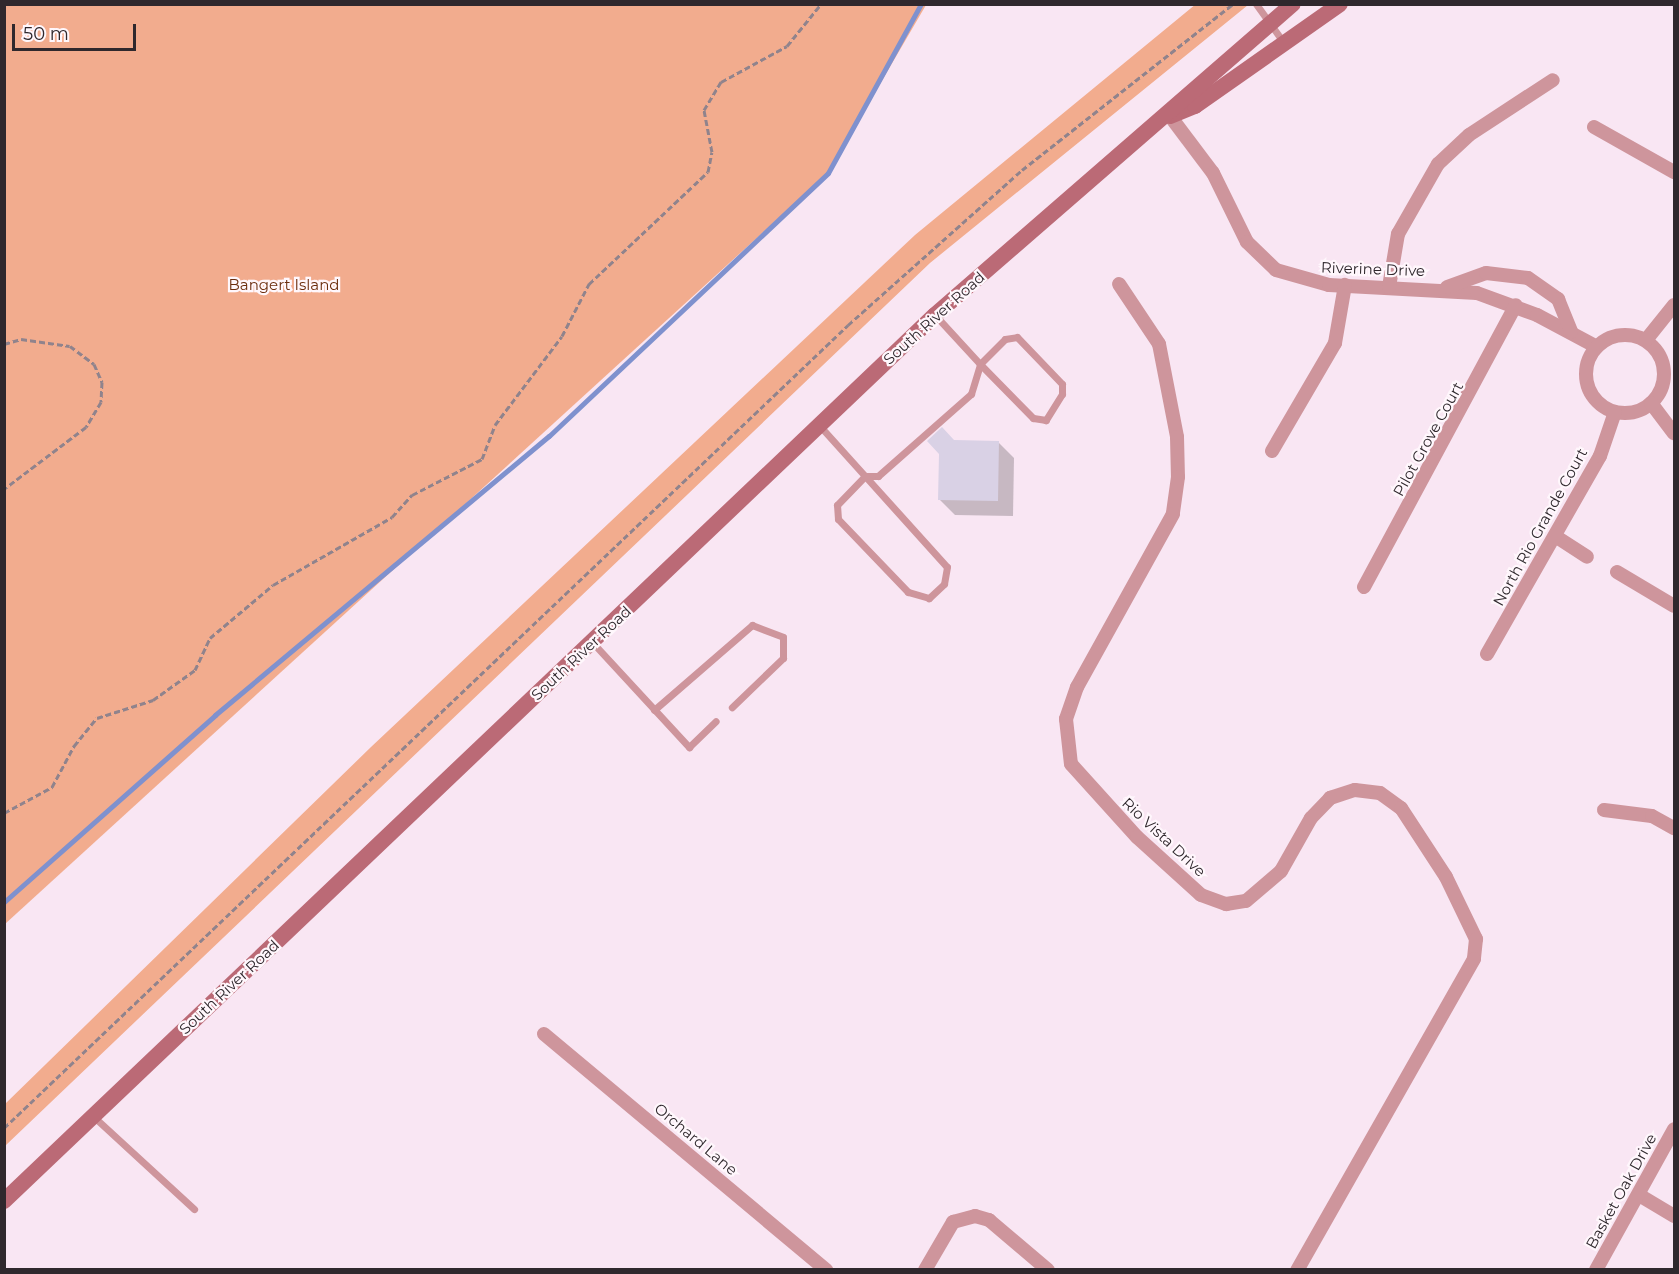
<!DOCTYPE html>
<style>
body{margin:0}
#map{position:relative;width:1679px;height:1274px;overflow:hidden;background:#f9e6f3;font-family:Montserrat,sans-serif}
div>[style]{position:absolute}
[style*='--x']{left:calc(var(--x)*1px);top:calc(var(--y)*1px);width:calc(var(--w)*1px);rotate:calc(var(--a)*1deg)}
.green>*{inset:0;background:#f2ac8e}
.shadow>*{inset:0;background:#0003}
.stream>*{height:5px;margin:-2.5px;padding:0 2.5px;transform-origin:2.5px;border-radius:2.5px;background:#7f91ce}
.building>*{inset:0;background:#d9d1e5}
.path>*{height:3px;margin-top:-1.5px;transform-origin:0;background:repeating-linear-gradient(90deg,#90838c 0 6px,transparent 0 9px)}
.service>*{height:7px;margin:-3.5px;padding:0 3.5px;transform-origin:3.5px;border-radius:3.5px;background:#ce959c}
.minor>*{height:14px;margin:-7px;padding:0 7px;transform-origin:7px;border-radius:7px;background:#ce959c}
.minor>.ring{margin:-7px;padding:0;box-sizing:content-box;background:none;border:14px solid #ce959c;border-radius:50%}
.secondary>*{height:16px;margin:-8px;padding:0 8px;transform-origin:8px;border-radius:8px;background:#bb6a76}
span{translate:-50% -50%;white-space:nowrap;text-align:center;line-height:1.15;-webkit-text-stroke:4.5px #fff7fc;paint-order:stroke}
.street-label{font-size:15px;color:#2f282d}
.park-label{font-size:15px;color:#6b2c0c}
.frame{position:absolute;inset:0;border:6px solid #2f282d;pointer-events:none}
.scale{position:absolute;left:12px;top:24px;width:124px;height:27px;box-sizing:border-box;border:3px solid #2f282d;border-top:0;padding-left:8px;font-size:18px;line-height:21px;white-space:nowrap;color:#2f282d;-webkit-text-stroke:4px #fff7fc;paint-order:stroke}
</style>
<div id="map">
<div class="green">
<div style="clip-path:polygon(5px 4px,926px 4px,926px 5px,828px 173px,5px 924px)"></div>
<div style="clip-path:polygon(1196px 4px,1248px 5px,930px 263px,5px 1146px,5px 1104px,371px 747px,915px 235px)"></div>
</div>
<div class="shadow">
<div style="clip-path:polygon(955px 442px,999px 443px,1014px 458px,1013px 516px,955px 515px,939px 499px)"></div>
</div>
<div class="stream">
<div style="--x:4;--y:902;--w:282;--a:-41.5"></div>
<div style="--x:215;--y:715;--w:435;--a:-39.9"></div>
<div style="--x:549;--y:436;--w:383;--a:-43.3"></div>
<div style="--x:828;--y:173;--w:193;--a:-61.2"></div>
</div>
<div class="building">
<div style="clip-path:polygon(942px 427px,954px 440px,999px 441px,998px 501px,938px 500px,939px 454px,927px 441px)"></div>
</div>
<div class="path">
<div style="--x:4;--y:344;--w:18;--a:-16"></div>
<div style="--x:21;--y:339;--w:49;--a:8.1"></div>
<div style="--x:70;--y:346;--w:30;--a:37"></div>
<div style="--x:94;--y:364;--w:20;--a:66"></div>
<div style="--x:102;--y:382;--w:20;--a:93"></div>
<div style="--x:101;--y:402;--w:29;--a:121"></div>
<div style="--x:86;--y:427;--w:103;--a:142.9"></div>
<div style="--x:4;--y:813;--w:55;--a:-28.4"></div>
<div style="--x:52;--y:787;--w:47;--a:-61.8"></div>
<div style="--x:74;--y:746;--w:36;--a:-51"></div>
<div style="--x:97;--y:718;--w:59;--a:-17.8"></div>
<div style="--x:153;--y:700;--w:52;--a:-35.5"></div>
<div style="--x:195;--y:670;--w:35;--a:-65"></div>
<div style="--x:210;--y:638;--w:82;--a:-40.1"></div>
<div style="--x:273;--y:585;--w:137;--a:-29.7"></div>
<div style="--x:392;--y:517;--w:30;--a:-48"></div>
<div style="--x:412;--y:495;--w:79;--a:-27.2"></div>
<div style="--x:482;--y:459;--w:36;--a:-69"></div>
<div style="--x:495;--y:425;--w:111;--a:-53"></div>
<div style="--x:562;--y:336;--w:59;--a:-62.6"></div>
<div style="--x:589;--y:284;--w:163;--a:-43.3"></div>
<div style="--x:708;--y:172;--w:20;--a:-79"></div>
<div style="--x:712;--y:152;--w:43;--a:-100.8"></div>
<div style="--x:704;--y:110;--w:33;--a:-59"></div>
<div style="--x:721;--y:82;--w:75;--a:-28.6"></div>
<div style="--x:787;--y:46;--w:54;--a:-51"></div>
<div style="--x:4;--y:1128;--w:1165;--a:-43.57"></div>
<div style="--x:848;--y:325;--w:233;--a:-41.7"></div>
<div style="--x:1022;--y:170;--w:268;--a:-38.2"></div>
</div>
<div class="service">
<div style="--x:1256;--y:4;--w:48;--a:54.3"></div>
<div style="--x:1017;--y:337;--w:65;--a:46.2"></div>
<div style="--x:1062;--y:384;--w:10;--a:90"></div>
<div style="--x:1062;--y:394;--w:31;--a:122"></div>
<div style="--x:1046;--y:420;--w:13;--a:-171"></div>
<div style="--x:1033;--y:418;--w:76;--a:-134.5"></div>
<div style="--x:980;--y:364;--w:35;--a:-45"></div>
<div style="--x:1005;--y:339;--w:12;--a:-9"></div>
<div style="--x:819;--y:425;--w:69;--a:48"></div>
<div style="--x:865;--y:476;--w:13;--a:0"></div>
<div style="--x:878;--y:476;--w:124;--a:-41.4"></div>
<div style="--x:971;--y:394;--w:31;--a:-73"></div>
<div style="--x:980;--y:364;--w:67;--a:-132.6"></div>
<div style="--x:865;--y:476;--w:122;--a:48"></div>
<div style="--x:947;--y:567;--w:17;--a:100"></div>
<div style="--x:944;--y:584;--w:21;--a:137"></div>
<div style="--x:929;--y:598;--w:22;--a:-164"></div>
<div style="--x:908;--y:592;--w:101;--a:-133.8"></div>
<div style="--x:838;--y:519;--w:14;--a:-94"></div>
<div style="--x:837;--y:505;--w:40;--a:-46"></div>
<div style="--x:593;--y:643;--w:142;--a:47.3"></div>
<div style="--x:689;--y:747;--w:37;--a:-44"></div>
<div style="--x:654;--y:710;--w:130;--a:-40.9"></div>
<div style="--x:752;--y:625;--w:33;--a:21"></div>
<div style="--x:783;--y:637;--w:21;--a:90"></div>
<div style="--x:783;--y:658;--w:71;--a:136.1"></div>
<div style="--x:94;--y:1117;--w:136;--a:42.6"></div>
</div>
<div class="minor">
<div style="--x:1170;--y:116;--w:71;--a:53"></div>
<div style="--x:1213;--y:173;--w:77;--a:63.8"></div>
<div style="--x:1247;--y:242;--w:40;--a:44"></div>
<div style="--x:1276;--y:270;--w:55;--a:15.8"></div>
<div style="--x:1329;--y:285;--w:148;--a:3.1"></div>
<div style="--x:1477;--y:293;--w:64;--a:20.1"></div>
<div style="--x:1537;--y:315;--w:68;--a:28.1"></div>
<div style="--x:1594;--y:127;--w:92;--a:29.4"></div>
<div style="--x:1119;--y:284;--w:72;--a:56.3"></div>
<div style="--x:1159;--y:344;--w:95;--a:79"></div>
<div style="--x:1177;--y:437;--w:40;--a:88.6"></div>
<div style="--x:1178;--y:477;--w:37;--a:98"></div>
<div style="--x:1173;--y:514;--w:198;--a:119"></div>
<div style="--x:1077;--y:687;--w:34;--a:109"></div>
<div style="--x:1066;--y:719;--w:45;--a:83.7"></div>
<div style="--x:1071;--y:764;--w:98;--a:47.9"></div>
<div style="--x:1137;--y:837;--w:86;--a:42.2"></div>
<div style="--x:1201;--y:895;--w:27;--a:20"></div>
<div style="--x:1226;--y:904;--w:20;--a:-9"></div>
<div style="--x:1246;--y:901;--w:46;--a:-40.6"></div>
<div style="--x:1281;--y:871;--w:61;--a:-60.5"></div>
<div style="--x:1311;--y:818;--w:28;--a:-46"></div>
<div style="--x:1330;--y:798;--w:26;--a:-18"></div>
<div style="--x:1355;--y:790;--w:25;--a:7"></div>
<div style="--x:1380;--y:793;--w:26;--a:36"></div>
<div style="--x:1401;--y:808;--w:82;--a:56.9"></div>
<div style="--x:1446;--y:877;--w:69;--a:64.2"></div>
<div style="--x:1476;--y:939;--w:20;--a:96"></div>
<div style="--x:1474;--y:959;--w:358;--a:119.6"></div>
<div style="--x:1389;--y:287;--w:54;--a:-80.4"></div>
<div style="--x:1398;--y:234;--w:81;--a:-60.3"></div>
<div style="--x:1438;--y:164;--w:42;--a:-43.1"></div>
<div style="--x:1469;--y:135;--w:100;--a:-33.2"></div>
<div style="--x:1447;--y:287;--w:41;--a:-19.7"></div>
<div style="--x:1486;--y:273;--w:42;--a:6.8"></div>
<div style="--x:1528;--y:278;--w:37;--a:35"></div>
<div style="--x:1558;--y:299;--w:35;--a:68"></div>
<div class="ring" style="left:1586px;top:335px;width:64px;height:64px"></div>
<div style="--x:1646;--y:340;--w:45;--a:-51.3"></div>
<div style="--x:1651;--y:403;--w:38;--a:53"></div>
<div style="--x:1272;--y:451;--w:125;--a:-59.7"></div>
<div style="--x:1335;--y:343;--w:59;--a:-80.2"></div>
<div style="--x:1555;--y:536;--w:38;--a:33"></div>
<div style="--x:1617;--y:572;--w:66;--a:30.8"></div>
<div style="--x:1364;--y:587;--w:320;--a:-61.7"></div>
<div style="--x:1487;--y:654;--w:228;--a:-60.3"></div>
<div style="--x:1600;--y:456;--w:46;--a:-71.2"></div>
<div style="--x:1604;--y:810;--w:48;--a:7.1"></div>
<div style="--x:1652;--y:816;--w:25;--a:29"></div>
<div style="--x:544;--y:1034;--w:368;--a:39.9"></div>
<div style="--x:1639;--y:1195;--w:41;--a:31"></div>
<div style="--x:925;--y:1270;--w:56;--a:-59.7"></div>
<div style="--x:953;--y:1222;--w:23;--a:-15"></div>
<div style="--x:975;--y:1216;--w:15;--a:16"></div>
<div style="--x:989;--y:1220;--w:77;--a:40.3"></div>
<div style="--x:1596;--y:1270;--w:161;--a:-61"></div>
</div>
<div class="secondary">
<div style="--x:1170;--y:116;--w:27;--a:-22"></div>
<div style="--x:1195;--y:106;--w:177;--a:-35.1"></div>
<div style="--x:4;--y:1201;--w:1285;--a:-43.58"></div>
<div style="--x:935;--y:315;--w:474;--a:-41"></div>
</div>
<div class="street-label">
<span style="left:1373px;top:269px;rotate:2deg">Riverine Drive</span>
<span style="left:934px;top:318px;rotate:-42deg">South River Road</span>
<span style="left:1428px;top:439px;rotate:-61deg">Pilot Grove Court</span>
<span style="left:1540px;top:527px;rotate:-61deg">North Rio Grande Court</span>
<span style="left:581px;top:653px;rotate:-43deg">South River Road</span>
<span style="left:1164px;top:837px;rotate:43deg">Rio Vista Drive</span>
<span style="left:229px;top:987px;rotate:-43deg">South River Road</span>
<span style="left:696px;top:1139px;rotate:40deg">Orchard Lane</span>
<span style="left:1621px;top:1191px;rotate:-61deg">Basket Oak Drive</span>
</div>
<div class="park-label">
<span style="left:284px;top:285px">Bangert Island</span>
</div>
<div class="frame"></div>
<div class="scale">50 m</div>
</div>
